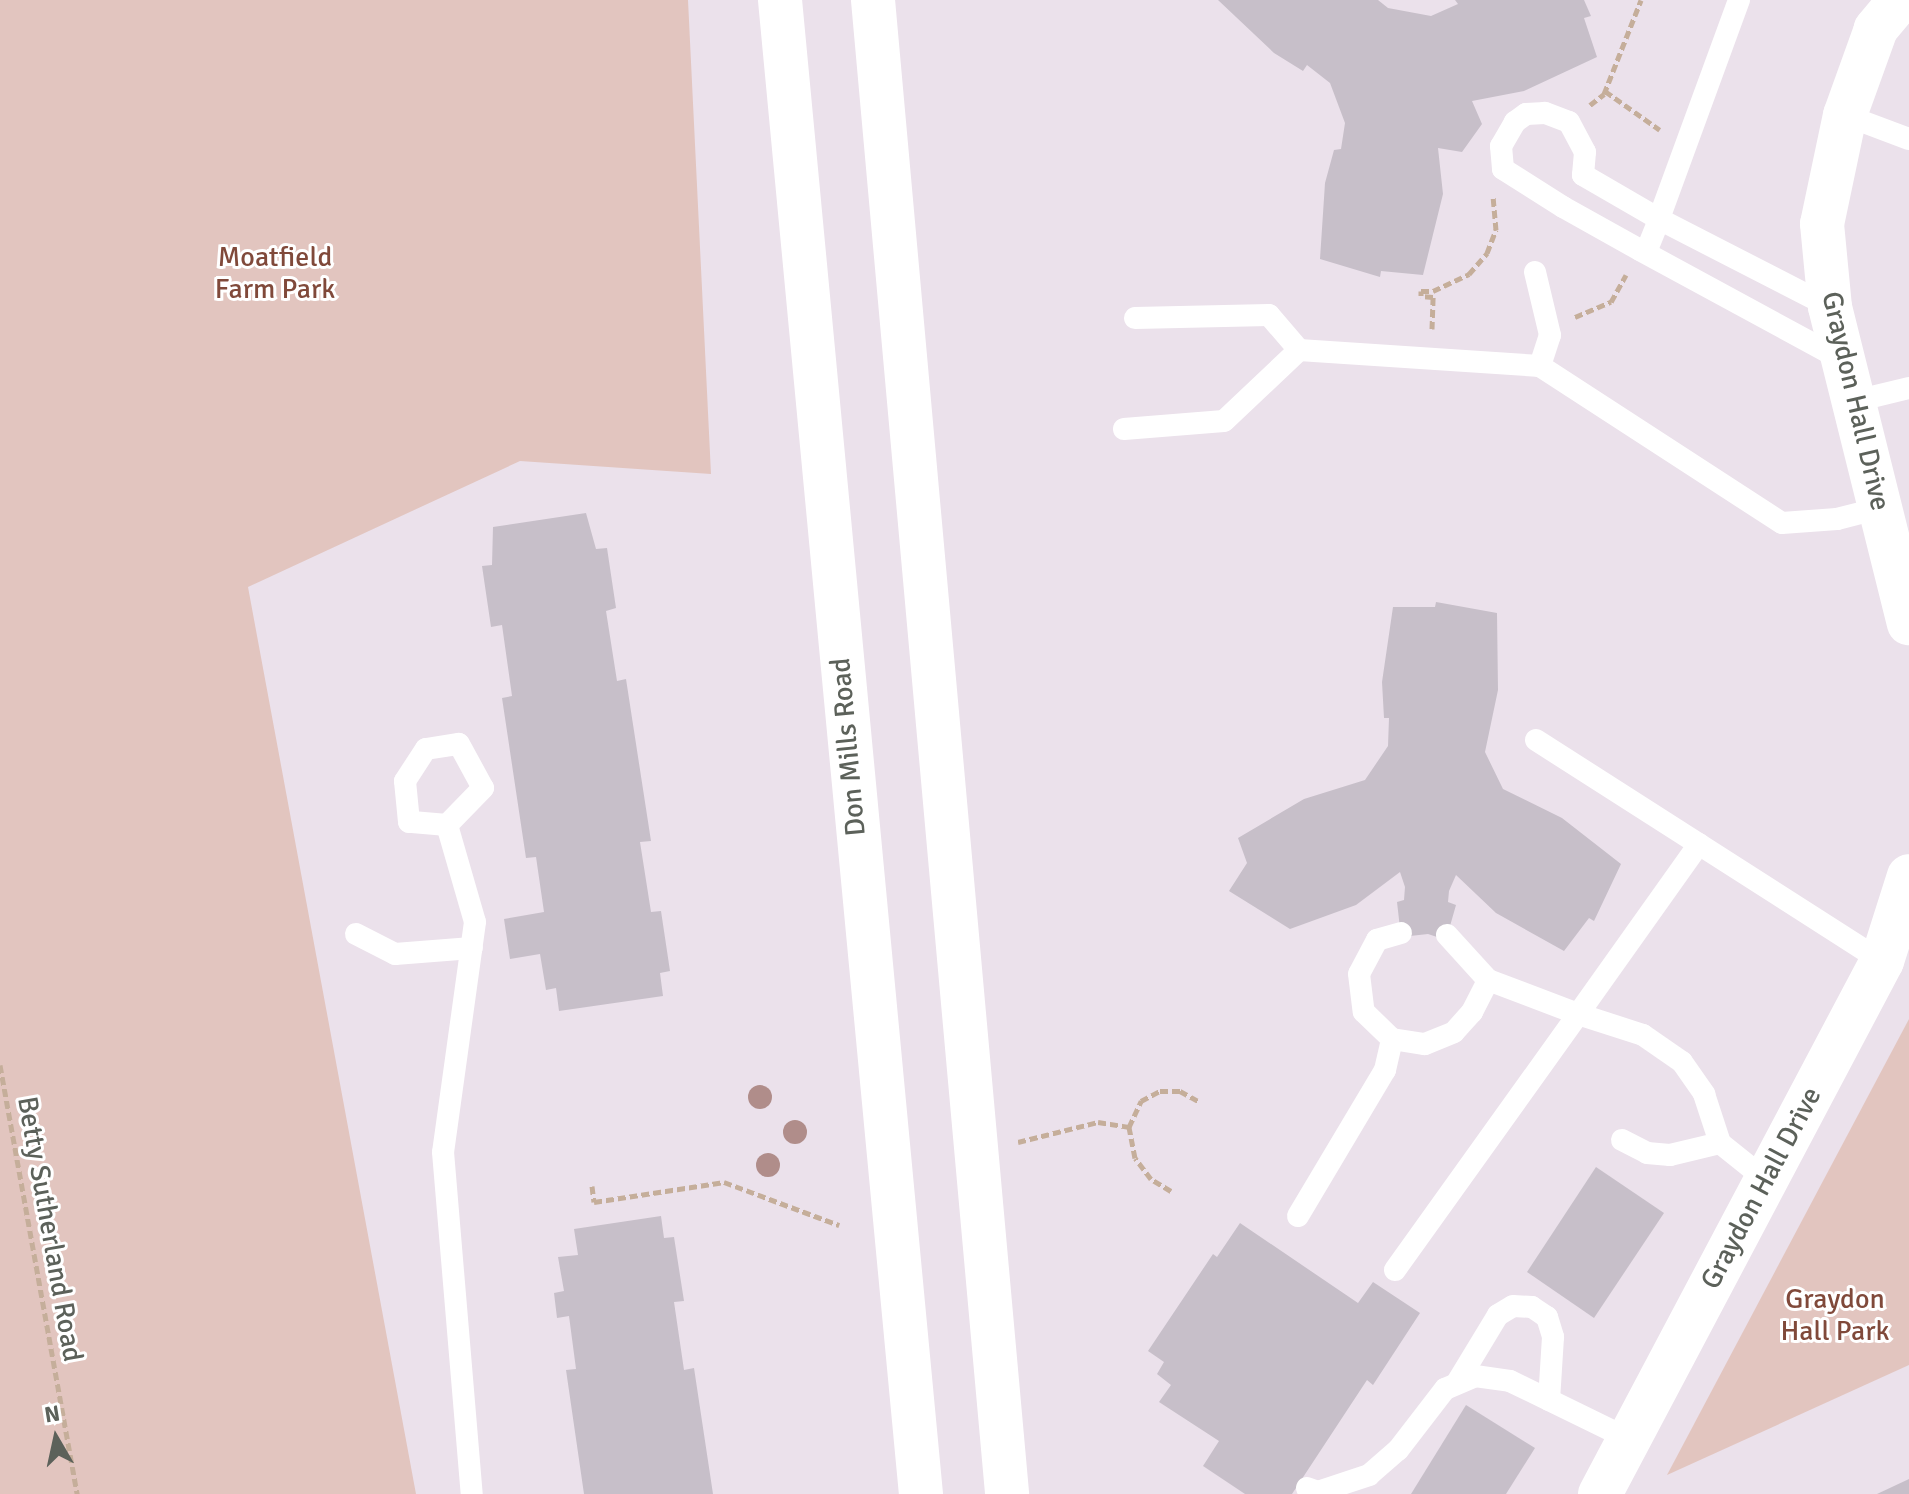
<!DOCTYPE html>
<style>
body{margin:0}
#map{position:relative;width:1909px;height:1494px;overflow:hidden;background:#ebe1eb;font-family:Signika,sans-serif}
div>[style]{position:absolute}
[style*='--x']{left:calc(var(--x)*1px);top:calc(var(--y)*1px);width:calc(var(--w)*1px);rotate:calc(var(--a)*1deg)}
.green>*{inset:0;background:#e2c5bf}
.building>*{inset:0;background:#c7bfc9}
.path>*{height:5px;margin-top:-2.5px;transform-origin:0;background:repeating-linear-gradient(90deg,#c5ae9a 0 8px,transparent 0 12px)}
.service>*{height:22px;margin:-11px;padding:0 11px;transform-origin:11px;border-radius:11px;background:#fff}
.minor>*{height:44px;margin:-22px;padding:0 22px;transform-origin:22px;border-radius:22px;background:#fff}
.secondary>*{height:44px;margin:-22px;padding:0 22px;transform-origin:22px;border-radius:22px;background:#fff}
.trees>*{width:24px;height:24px;margin:-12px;border-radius:50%;background:#b08d8a}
span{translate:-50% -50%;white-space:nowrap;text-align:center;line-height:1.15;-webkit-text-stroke:6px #fff;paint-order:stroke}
.park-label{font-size:28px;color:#80493a}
.street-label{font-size:28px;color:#5c615a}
.north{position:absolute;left:16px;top:1398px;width:80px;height:80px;-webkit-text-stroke:6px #fff;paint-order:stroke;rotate:351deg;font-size:22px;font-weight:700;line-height:32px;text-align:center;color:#5c615a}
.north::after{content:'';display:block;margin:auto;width:28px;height:36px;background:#5c615a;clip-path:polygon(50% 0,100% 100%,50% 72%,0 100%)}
</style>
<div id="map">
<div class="green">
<div style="clip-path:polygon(0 0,688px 0,711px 474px,520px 461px,248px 587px,416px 1494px,0 1494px)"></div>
<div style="clip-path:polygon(1909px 1019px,1909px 1365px,1667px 1475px)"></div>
</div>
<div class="building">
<div style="clip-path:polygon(1218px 0,1378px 0,1388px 8px,1431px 16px,1458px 4px,1455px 0,1584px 0,1591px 16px,1584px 18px,1597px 57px,1524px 91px,1472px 101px,1482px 124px,1462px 152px,1438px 148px,1443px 194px,1423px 275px,1381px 271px,1380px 277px,1320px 259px,1325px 183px,1334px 150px,1341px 149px,1345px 123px,1330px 83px,1307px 65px,1303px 71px,1274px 53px)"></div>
<div style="clip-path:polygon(586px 513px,596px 549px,607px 548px,616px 608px,606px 611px,617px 681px,626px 679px,651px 841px,640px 842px,651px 912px,661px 911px,670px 971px,660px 973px,663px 996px,559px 1011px,556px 988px,546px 990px,540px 954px,510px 959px,504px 919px,544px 912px,536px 857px,526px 858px,502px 698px,512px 696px,502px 625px,491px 627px,482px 566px,492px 565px,493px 527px)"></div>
<div style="clip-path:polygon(1436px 602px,1497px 613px,1498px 690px,1485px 752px,1503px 789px,1562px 818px,1621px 864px,1594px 921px,1589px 918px,1564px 951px,1496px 913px,1456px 875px,1449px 891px,1448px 902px,1456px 905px,1446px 940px,1428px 934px,1401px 937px,1397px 902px,1404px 900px,1405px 887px,1400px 872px,1356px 905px,1290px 929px,1229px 891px,1247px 863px,1238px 838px,1304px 799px,1365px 780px,1388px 746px,1389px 718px,1384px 718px,1382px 682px,1393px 607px,1435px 607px)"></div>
<div style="clip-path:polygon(1596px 1167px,1664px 1213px,1594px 1318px,1527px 1272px)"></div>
<div style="clip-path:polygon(661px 1216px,664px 1238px,674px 1237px,684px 1301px,674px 1302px,684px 1370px,694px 1368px,713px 1494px,584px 1494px,566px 1370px,576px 1369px,569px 1316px,557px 1318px,554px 1293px,564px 1291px,558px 1257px,578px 1255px,574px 1229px)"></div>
<div style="clip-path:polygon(1240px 1223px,1358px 1303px,1373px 1282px,1420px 1313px,1373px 1385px,1367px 1380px,1292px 1494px,1245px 1494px,1203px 1466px,1219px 1441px,1159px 1402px,1171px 1385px,1157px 1374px,1164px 1362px,1148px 1351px,1213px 1254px,1217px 1257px)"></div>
<div style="clip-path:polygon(1466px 1405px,1535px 1448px,1506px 1494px,1411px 1494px)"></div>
<div style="clip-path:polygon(1909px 1479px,1909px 1494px,1877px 1494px)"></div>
</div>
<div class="path">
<div style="--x:1605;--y:91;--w:67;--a:35.3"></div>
<div style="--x:1590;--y:105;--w:18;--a:-38"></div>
<div style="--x:1604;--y:94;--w:101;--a:-68.5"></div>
<div style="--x:1575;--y:317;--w:39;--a:-23"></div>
<div style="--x:1611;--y:302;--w:31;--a:-61"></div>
<div style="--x:1432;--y:329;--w:32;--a:-88"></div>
<div style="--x:1433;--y:297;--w:12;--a:-175"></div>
<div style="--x:1421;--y:296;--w:5;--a:-90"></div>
<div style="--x:1421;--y:291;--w:12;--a:0"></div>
<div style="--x:1433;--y:291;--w:40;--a:-25"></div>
<div style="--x:1469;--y:274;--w:28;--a:-49"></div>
<div style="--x:1487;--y:253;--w:25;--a:-69"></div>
<div style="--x:1496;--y:230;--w:34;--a:-95"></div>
<div style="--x:0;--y:1065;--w:436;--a:79.8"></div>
<div style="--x:1018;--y:1142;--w:82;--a:-14"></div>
<div style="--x:1098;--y:1122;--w:31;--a:9"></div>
<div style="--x:592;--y:1186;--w:16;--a:83"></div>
<div style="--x:594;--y:1202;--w:132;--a:-8.7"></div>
<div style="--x:724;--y:1182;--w:123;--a:20.5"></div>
<div style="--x:1171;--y:1191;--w:23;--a:-149"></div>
<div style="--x:1151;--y:1179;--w:26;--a:-127"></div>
<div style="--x:1135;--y:1158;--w:32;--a:-101"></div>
<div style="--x:1129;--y:1127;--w:29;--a:-65"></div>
<div style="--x:1141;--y:1101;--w:21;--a:-28"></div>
<div style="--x:1160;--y:1091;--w:20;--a:0"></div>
<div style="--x:1180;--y:1091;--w:21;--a:29"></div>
</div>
<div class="service">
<div style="--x:1739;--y:0;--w:233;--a:110.1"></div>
<div style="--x:1659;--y:219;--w:192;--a:27.2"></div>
<div style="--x:1845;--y:115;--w:68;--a:20.6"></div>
<div style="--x:1646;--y:252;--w:35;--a:-68"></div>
<div style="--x:1659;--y:219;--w:88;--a:-149.9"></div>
<div style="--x:1583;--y:175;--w:23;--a:-85"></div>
<div style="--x:1585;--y:152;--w:34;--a:-118"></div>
<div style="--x:1569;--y:122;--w:26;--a:-159"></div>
<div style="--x:1545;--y:113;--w:19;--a:177"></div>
<div style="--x:1526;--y:114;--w:14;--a:144"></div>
<div style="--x:1515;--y:122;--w:28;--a:120"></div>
<div style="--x:1501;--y:146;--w:23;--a:85"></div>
<div style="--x:1503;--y:169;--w:71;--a:32.3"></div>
<div style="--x:1563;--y:207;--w:88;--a:29.2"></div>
<div style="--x:1640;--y:250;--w:229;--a:28.5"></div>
<div style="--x:1535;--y:272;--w:65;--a:76.6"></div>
<div style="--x:1550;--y:335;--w:33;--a:108"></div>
<div style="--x:1135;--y:318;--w:134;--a:-1.3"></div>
<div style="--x:1269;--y:315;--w:46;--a:49.4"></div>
<div style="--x:1299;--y:350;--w:242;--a:3.8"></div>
<div style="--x:1540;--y:366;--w:288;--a:33"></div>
<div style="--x:1782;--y:523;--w:55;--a:-4.2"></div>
<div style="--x:1837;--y:519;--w:44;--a:-14.3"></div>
<div style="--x:1851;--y:402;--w:60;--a:-13.6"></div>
<div style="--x:1124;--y:429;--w:100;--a:-4.6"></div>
<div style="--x:1224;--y:421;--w:103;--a:-43.4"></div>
<div style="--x:1536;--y:740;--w:411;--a:32.6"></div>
<div style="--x:459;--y:744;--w:50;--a:61.4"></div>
<div style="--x:483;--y:788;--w:52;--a:134.2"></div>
<div style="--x:447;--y:825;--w:38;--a:-175"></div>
<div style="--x:409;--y:822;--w:41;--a:-95.6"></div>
<div style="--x:405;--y:781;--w:38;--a:-57"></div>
<div style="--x:426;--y:749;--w:33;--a:-9"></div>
<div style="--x:447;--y:825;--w:101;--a:73.9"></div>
<div style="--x:475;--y:922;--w:232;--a:97.9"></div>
<div style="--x:443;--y:1152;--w:343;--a:85.2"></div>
<div style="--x:1699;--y:844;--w:209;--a:125.4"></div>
<div style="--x:1578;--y:1014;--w:68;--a:17.9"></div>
<div style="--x:1643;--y:1035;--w:47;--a:34.7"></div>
<div style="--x:1682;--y:1062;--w:39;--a:55"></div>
<div style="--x:1704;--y:1094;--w:52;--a:71.9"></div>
<div style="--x:1720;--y:1143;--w:58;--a:38.7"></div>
<div style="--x:1401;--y:933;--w:25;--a:164"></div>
<div style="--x:1377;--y:940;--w:38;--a:118"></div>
<div style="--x:1359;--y:974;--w:38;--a:83"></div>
<div style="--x:1364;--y:1012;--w:39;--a:44"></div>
<div style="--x:1392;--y:1039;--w:33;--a:9"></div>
<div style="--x:1425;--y:1044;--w:31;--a:-22"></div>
<div style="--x:1454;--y:1032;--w:27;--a:-48"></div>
<div style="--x:1472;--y:1012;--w:36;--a:-63"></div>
<div style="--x:356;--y:934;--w:44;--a:27.1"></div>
<div style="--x:395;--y:954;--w:77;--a:-4.5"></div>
<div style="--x:1622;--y:1140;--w:28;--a:27"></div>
<div style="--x:1647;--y:1153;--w:23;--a:5"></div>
<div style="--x:1670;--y:1155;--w:51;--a:-13.5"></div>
<div style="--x:1298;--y:1216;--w:170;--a:-59.2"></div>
<div style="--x:1385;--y:1070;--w:32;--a:-77"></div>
<div style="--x:1395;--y:1270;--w:315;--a:-54.4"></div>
<div style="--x:1578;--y:1014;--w:96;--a:-159.3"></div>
<div style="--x:1488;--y:980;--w:61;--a:-132.3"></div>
<div style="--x:1458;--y:1381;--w:77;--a:-58.8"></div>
<div style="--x:1498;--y:1315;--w:17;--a:-31"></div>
<div style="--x:1513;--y:1306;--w:19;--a:3"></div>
<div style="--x:1532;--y:1307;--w:18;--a:34"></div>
<div style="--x:1547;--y:1317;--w:21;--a:73"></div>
<div style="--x:1553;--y:1337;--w:63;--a:93.6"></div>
<div style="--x:1307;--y:1488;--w:12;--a:20"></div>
<div style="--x:1318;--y:1492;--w:54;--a:-18.4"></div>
<div style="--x:1369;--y:1475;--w:38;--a:-41"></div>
<div style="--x:1398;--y:1450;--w:77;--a:-52.4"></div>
<div style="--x:1445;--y:1389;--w:33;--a:-23"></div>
<div style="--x:1475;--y:1376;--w:35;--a:8"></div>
<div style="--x:1510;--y:1381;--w:132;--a:26"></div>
</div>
<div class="minor">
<div style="--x:1900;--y:0;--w:38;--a:130"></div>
<div style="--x:1876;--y:29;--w:91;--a:109.8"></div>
<div style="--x:1845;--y:115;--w:111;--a:101.9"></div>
<div style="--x:1822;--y:224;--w:83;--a:84.5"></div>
<div style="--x:1830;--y:307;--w:326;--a:76"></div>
<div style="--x:1600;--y:1494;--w:603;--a:-62.12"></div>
<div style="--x:1882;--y:961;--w:89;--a:-72.4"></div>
</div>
<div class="secondary">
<div style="--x:780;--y:0;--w:1501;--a:84.61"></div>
<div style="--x:873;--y:0;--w:1500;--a:84.87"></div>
</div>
<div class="trees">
<div style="left:760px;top:1097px"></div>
<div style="left:795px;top:1132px"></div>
<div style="left:768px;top:1165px"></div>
</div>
<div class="park-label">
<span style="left:275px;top:273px">Moatfield<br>Farm Park</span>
<span style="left:1835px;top:1315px">Graydon<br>Hall Park</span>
</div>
<div class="street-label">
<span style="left:1856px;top:401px;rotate:77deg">Graydon Hall Drive</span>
<span style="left:848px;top:747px;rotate:-95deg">Don Mills Road</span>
<span style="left:1761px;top:1188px;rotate:-62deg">Graydon Hall Drive</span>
<span style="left:50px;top:1229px;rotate:80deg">Betty Sutherland Road</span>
</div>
<div class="north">N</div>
</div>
